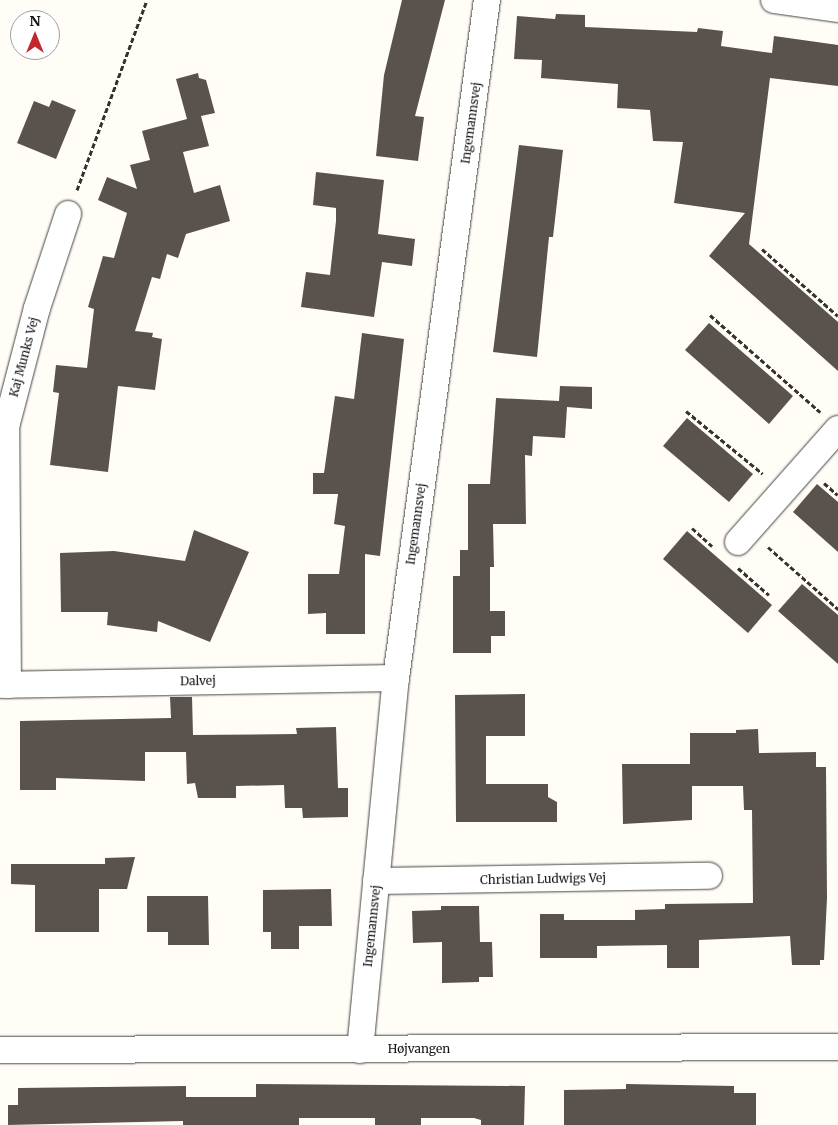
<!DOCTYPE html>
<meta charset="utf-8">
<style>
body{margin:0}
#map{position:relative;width:838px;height:1125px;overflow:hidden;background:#fffdf5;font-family:Merriweather,serif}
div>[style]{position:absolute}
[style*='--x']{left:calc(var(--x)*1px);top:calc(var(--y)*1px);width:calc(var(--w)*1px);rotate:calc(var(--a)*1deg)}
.building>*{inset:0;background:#5a524d}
.path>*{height:3px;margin-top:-1.5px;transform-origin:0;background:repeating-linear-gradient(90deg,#333 0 5px,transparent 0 7.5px)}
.roads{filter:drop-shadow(0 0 1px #444) drop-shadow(0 0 1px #444)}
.street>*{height:26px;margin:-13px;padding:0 13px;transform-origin:13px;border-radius:13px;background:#fff}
span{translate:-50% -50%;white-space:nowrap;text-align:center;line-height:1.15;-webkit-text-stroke:5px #fff;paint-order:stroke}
.street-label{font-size:12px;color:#111}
.north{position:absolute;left:10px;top:10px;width:50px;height:50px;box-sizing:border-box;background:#fff;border:1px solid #a0a0a0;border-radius:50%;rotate:0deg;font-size:14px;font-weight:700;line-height:20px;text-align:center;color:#111}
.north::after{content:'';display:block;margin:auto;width:18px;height:22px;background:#c4262e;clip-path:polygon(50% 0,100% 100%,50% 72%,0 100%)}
</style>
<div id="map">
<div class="building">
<div style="clip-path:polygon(402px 0,445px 0,415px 116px,424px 117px,418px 161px,376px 156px,384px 75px)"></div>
<div style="clip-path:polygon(556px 14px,585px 15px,585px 27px,697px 32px,698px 28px,723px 31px,721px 46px,772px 53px,774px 36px,838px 45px,838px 86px,770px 78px,749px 244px,838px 322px,838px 371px,709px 256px,745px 213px,674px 203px,683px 142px,653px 141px,650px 110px,617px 108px,618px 84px,541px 78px,542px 60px,514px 59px,517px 16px,555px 19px)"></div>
<div style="clip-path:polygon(198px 73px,199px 78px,206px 80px,215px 113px,201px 116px,209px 146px,183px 152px,194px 193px,220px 185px,230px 221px,186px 234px,178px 258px,167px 254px,160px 279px,152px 277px,135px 331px,153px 333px,152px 337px,162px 339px,155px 390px,118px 386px,108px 472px,50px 465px,59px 393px,53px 392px,56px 365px,87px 368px,94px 309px,88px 307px,103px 256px,114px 258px,127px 213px,98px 200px,107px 177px,137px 189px,130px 165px,150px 160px,142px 131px,187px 119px,176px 79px)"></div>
<div style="clip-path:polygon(52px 100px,76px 110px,56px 159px,17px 143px,34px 101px,49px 107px)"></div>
<div style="clip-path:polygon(519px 145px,563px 150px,553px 237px,549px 237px,537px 357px,493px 352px)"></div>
<div style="clip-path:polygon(316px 172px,384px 180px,378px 234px,415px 239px,412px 266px,382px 262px,374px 317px,301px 307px,306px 272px,330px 275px,336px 221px,336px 208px,313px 205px)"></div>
<div style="clip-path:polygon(709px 323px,793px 396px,769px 424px,685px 350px)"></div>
<div style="clip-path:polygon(362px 333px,404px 339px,380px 556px,365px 554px,365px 634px,326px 634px,326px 613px,308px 614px,308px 574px,339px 574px,345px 526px,334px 524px,338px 494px,313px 494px,313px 473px,324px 473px,335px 396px,354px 399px)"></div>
<div style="clip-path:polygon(560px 386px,592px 387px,592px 409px,567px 407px,565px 438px,533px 436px,532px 456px,525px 455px,526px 524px,493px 524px,494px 567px,490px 567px,490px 611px,505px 611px,505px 636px,491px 636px,491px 653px,453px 653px,453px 576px,460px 576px,460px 550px,468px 550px,468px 484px,490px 484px,496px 398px,559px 401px)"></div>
<div style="clip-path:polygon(687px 418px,753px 474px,729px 502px,663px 446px)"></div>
<div style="clip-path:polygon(817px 484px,838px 502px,838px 552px,793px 512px)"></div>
<div style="clip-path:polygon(194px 530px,249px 552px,210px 642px,158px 621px,157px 632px,107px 625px,108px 612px,61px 612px,60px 553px,114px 551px,185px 561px)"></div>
<div style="clip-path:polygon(687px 531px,772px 605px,748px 633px,663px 559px)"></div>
<div style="clip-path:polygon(802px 584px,838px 615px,838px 664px,778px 611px)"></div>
<div style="clip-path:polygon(525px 694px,525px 736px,486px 736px,486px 784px,548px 784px,548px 797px,557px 802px,557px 822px,456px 822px,455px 695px)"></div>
<div style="clip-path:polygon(170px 697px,192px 697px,193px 735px,297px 734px,296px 728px,336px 727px,338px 788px,348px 788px,348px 817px,303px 818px,302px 808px,285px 808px,284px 785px,236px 786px,236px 798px,198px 798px,195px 783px,187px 784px,186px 752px,145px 752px,145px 781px,56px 778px,56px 790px,20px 790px,20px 721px,171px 718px)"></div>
<div style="clip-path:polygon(758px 729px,759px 753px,816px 752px,816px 767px,826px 767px,827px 898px,824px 960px,820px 960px,820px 965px,792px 965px,790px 936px,699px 940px,699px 968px,667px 968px,667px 945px,597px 946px,597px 958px,540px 958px,540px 914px,564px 914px,564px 920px,635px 920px,635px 910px,665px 909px,665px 904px,753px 903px,752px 810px,744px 810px,743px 786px,692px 786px,692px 820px,623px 824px,622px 764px,690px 764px,690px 733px,736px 733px,736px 730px)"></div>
<div style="clip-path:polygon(135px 857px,127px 889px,99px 889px,99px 932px,35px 932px,35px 885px,11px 884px,11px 864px,105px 864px,105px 858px)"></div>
<div style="clip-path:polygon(331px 889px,332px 926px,299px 926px,299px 949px,271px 949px,271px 932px,263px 932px,263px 890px)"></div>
<div style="clip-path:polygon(147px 896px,208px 896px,209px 945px,168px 945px,168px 932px,147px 932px)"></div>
<div style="clip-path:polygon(441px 906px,479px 906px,480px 942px,492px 942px,493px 977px,479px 977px,479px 982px,442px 983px,442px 942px,413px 943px,412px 911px,441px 910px)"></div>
<div style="clip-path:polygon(256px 1084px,525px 1086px,524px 1125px,481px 1125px,481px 1120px,474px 1118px,421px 1118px,421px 1125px,375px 1125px,375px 1118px,299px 1118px,299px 1125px,183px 1125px,183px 1121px,8px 1125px,8px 1105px,18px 1105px,18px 1088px,186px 1086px,186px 1097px,256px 1097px)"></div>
<div style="clip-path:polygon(626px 1084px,734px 1086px,734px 1093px,756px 1093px,756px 1125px,564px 1125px,564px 1090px,626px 1089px)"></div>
</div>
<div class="path">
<div style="--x:77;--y:190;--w:202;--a:-69.8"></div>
<div style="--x:762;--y:249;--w:101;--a:41.4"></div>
<div style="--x:710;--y:315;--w:147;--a:41.4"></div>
<div style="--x:686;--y:411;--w:99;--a:39.3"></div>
<div style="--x:824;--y:483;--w:18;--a:41"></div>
<div style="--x:692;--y:528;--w:27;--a:42"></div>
<div style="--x:768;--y:547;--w:94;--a:41.5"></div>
<div style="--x:738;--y:568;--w:41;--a:41.1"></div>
</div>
<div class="roads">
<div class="street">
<div style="--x:774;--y:0;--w:65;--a:8"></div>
<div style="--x:738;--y:542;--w:151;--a:-48.5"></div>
<div style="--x:0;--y:685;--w:396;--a:-1"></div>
<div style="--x:8;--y:685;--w:258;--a:-90.4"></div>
<div style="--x:6;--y:427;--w:123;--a:-75.4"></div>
<div style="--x:37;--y:308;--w:99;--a:-71.7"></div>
<div style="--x:376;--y:881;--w:333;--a:-0.9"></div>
<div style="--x:0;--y:1050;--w:838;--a:-0.21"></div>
<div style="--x:360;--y:1050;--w:374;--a:-84.5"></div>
<div style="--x:396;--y:678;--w:684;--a:-82.36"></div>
</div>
</div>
<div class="street-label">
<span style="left:471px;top:123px;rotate:-82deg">Ingemannsvej</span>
<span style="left:24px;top:357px;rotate:-75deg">Kaj Munks Vej</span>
<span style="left:416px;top:524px;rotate:-82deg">Ingemannsvej</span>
<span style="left:198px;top:681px;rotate:-1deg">Dalvej</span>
<span style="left:543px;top:879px;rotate:-1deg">Christian Ludwigs Vej</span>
<span style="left:372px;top:926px;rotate:-84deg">Ingemannsvej</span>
<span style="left:419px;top:1049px">Højvangen</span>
</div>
<div class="north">N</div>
</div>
